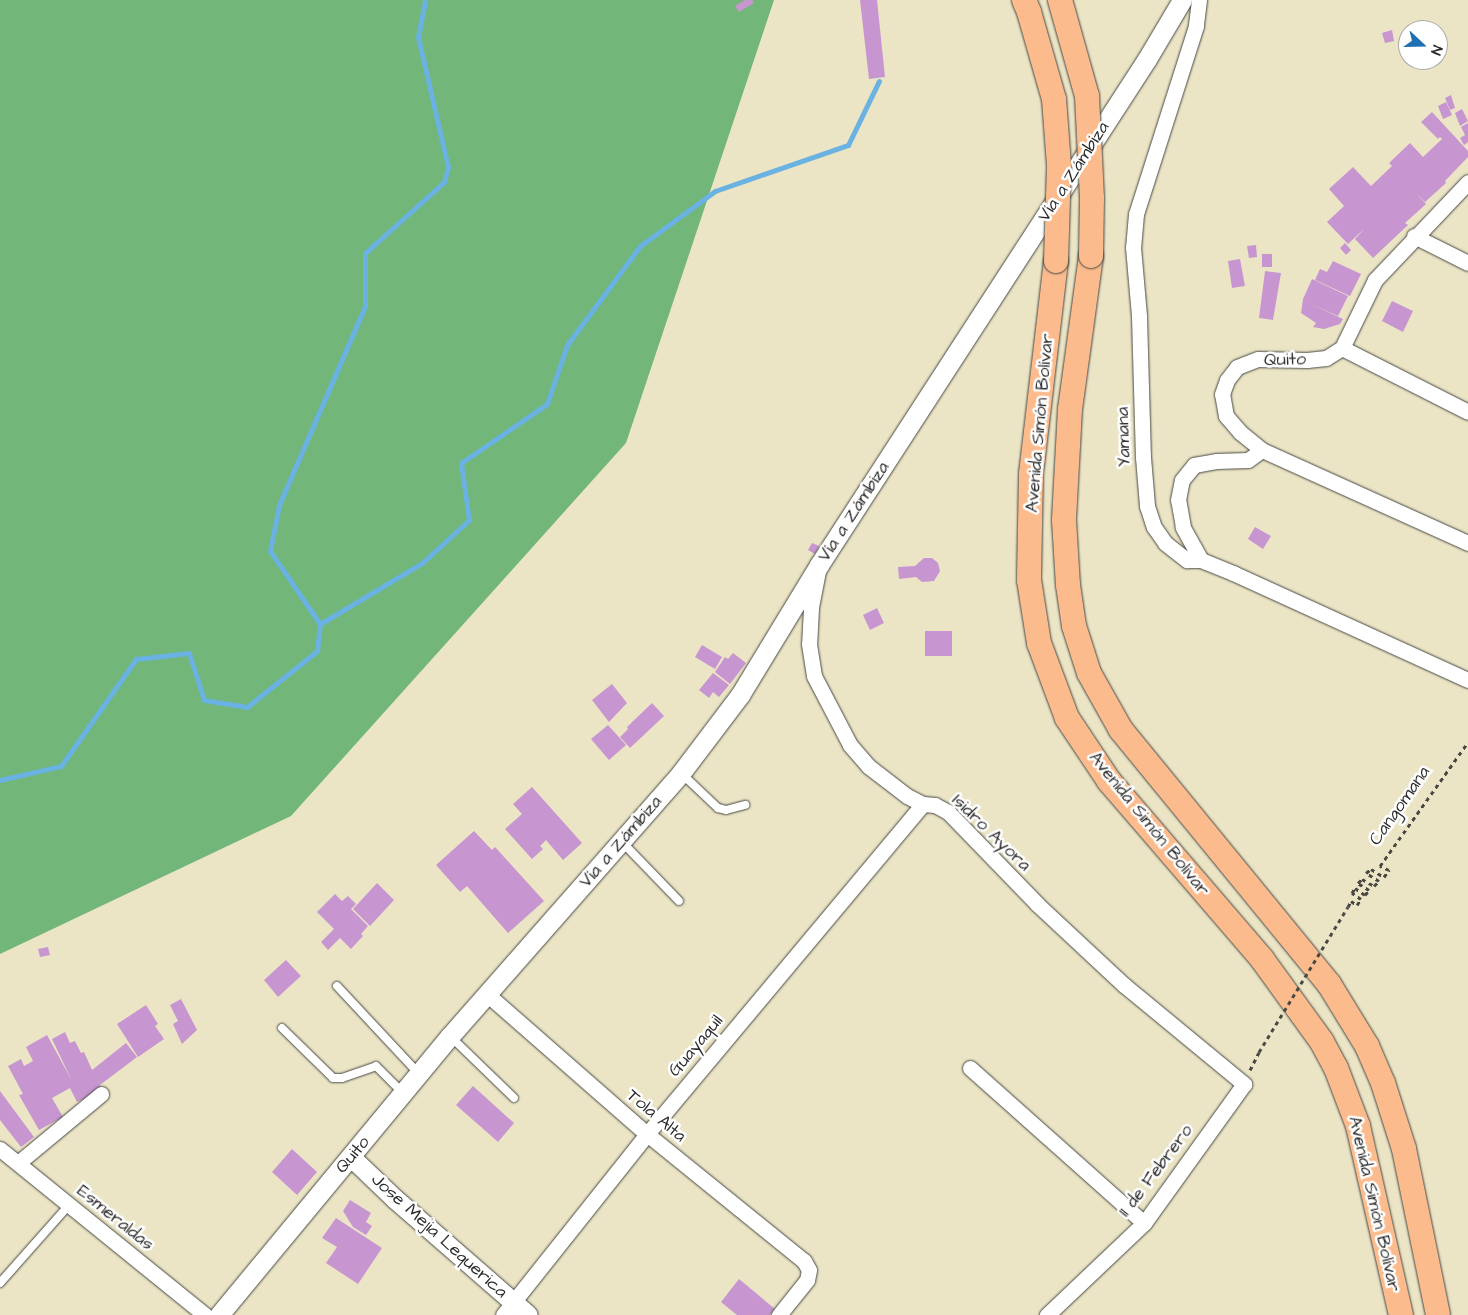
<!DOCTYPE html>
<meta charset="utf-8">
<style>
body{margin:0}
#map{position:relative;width:1468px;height:1315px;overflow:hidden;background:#ebe5c6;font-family:"Architects Daughter",sans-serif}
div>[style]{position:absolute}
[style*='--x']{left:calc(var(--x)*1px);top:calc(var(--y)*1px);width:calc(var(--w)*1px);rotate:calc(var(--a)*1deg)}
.forest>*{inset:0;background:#73b679}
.stream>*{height:5px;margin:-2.5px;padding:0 2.5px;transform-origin:2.5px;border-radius:2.5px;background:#69b2e1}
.building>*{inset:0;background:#c796d1}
.path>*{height:3px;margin-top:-1.5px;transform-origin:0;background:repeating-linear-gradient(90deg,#484742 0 4px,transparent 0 8px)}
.roads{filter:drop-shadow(0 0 1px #484742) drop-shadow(0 0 1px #484742)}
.service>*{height:8px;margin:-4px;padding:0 4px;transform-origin:4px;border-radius:4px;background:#fff}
.minor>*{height:15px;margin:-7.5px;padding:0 7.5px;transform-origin:7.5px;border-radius:7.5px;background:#fff}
.tertiary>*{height:19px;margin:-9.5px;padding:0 9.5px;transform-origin:9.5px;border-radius:9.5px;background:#fff}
.trunk>*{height:24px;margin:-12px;padding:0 12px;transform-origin:12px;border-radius:12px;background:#fbbb8d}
.path-bridge>*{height:3px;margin-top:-1.5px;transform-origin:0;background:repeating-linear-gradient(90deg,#484742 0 4px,transparent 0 8px)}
.bridges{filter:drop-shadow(0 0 1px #484742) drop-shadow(0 0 1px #484742)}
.trunk-bridge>*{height:24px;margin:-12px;padding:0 12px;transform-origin:12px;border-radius:12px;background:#fbbb8d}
span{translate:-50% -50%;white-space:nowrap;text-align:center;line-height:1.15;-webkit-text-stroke:5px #fff;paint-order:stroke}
.street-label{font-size:18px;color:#2b2b2b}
.north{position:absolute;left:1398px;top:20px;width:50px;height:50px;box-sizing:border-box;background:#fff;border:1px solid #aaa;border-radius:50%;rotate:111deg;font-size:14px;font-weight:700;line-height:20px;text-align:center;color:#2b2b2b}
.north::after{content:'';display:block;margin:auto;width:18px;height:22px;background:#1f6fb2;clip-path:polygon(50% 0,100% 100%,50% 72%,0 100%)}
</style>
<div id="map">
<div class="forest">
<div style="clip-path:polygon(0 0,774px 0,626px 443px,291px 816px,0 954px)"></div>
</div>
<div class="stream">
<div style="--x:320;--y:624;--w:88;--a:-124.4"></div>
<div style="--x:270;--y:551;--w:47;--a:-78.9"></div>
<div style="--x:279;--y:505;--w:217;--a:-66.6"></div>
<div style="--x:365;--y:306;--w:53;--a:-90"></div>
<div style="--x:365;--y:253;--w:106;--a:-41.9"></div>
<div style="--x:444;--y:182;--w:16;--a:-75"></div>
<div style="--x:448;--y:167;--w:133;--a:-103"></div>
<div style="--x:418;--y:37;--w:38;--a:-79"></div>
<div style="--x:0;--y:780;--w:63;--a:-12.9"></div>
<div style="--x:61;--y:766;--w:131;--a:-55"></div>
<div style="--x:136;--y:659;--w:53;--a:-6.5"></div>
<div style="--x:189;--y:653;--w:49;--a:72.3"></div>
<div style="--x:204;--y:700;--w:44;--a:9.2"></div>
<div style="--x:247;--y:707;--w:90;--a:-38.7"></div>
<div style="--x:317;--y:651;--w:27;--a:-84"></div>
<div style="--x:320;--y:624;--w:119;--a:-30.9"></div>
<div style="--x:422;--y:563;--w:64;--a:-42.5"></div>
<div style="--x:469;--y:520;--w:58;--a:-98"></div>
<div style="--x:461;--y:463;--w:104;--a:-34.5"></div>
<div style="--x:547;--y:404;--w:62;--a:-71.3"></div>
<div style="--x:567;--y:345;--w:123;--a:-53.6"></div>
<div style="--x:640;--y:246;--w:93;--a:-36.3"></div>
<div style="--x:715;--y:191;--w:141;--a:-19.1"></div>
<div style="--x:848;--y:145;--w:71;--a:-64.2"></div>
</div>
<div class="building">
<div style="clip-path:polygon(745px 0,752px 0,754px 3px,739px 12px,735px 6px)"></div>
<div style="clip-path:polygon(860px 0,877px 0,885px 77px,869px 79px)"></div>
<div style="clip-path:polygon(1392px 30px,1394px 41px,1385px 43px,1382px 33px)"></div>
<div style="clip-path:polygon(1451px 95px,1455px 108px,1450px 110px,1445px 98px)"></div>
<div style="clip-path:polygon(1446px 102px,1452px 115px,1443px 119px,1438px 106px)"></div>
<div style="clip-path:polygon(1462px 109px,1468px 121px,1460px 126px,1455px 113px)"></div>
<div style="clip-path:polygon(1432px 112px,1468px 151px,1468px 157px,1445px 181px,1446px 183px,1425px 202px,1416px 193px,1426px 204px,1405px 223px,1408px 225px,1373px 258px,1355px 239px,1365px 228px,1348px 244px,1327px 222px,1344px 206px,1329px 189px,1353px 167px,1371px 186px,1392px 166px,1389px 163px,1410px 143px,1423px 157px,1442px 139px,1440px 137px,1438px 139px,1421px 122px)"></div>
<div style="clip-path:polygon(1468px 123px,1468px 142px,1464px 145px,1460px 138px,1465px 135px,1461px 127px)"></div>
<div style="clip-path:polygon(1345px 243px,1351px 250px,1346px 255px,1340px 248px)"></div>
<div style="clip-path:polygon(1256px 245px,1257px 257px,1249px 258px,1247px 246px)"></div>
<div style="clip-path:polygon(1262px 254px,1272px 254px,1272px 267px,1262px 267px)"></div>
<div style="clip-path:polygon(1240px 259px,1245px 286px,1232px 288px,1228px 261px)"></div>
<div style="clip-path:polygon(1333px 261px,1361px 274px,1350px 296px,1315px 280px,1320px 269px,1327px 272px)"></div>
<div style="clip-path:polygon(1265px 271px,1281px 273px,1273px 320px,1259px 318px)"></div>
<div style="clip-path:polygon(1312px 279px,1348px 296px,1338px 316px,1311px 304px,1343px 319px,1340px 324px,1324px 329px,1313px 327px,1316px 323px,1301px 313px,1303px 299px)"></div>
<div style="clip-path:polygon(1392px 301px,1413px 311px,1403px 332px,1382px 321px)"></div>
<div style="clip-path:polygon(1255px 527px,1271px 536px,1263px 549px,1248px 539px)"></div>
<div style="clip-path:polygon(812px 543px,819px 546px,815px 554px,808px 550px)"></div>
<div style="clip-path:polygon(924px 558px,932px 558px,938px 563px,940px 571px,934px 581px,922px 582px,916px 577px,899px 579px,898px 567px,915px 566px)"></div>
<div style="clip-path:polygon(877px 608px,884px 623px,870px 630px,863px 615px)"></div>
<div style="clip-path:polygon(925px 631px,952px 631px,952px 656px,925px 656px)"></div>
<div style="clip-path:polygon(702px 645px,722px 657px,715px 669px,695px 657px)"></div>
<div style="clip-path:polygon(733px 653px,746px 663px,730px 684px,715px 672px,725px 657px,728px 659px)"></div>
<div style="clip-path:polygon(713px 673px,729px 685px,719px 697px,713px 692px,709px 698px,699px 690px)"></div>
<div style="clip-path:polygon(612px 684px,627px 703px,609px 722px,592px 700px)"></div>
<div style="clip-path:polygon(652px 703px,664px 716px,630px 748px,620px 737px,628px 729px,627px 727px)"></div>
<div style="clip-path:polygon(608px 725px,626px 745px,609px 760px,591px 739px)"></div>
<div style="clip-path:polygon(532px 787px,582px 843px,563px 860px,546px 840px,540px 846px,543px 849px,532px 859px,505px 829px,522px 814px,513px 804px)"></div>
<div style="clip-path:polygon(474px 831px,492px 850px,495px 847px,544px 901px,508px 933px,467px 886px,460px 892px,436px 865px)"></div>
<div style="clip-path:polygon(377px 883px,394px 900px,370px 926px,353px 909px)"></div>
<div style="clip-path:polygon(335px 894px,342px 901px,348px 896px,356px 904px,351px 909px,368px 926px,361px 934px,363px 936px,351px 949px,340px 938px,328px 950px,321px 942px,334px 929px,317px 912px)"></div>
<div style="clip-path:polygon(48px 947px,50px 955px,40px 957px,38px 949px)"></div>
<div style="clip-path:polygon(286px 960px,301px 976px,278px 997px,264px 980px)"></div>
<div style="clip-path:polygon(181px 999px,197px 1030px,182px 1044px,173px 1024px,178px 1021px,170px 1005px)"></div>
<div style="clip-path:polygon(146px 1005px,158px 1024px,155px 1026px,164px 1039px,138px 1057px,117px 1024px)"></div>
<div style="clip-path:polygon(65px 1032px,70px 1043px,75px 1041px,81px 1053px,84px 1052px,92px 1070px,126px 1043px,137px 1057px,100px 1085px,97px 1079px,102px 1090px,77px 1102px,70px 1088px,52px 1098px,63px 1117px,39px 1130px,19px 1095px,23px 1094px,8px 1066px,21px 1059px,24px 1066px,33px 1061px,26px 1047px,47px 1035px,71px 1079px,52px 1039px)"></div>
<div style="clip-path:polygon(473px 1086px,514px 1123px,498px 1142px,456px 1105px)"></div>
<div style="clip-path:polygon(0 1091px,34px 1137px,21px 1147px,0 1120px)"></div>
<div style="clip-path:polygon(292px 1149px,317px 1172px,297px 1195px,272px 1172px)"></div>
<div style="clip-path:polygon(350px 1200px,371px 1213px,366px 1222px,372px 1226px,366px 1235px,353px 1227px,343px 1211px)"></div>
<div style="clip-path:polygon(336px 1218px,382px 1248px,358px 1284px,326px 1263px,337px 1247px,322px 1238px)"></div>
<div style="clip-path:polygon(739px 1279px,775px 1309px,770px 1315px,737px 1315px,721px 1302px)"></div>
</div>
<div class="path">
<div style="--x:1348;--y:907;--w:7;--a:-63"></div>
<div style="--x:1351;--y:901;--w:7;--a:34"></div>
<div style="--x:1357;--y:905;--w:7;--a:-56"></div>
<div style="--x:1361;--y:899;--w:11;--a:-146"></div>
<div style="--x:1352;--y:893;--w:6;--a:-59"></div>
<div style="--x:1355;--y:888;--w:12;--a:35"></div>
<div style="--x:1365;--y:895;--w:6;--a:-51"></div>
<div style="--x:1369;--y:890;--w:13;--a:-148"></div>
<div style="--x:1358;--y:883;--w:6;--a:-45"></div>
<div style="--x:1362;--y:879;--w:14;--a:30"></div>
<div style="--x:1374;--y:886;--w:7;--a:-45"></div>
<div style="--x:1379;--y:881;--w:15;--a:-148"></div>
<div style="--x:1366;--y:873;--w:6;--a:-39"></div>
<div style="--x:1371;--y:869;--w:15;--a:32"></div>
<div style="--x:1384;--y:877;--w:9;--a:-54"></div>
<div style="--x:1389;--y:870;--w:10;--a:-156"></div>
<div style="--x:1380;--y:866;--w:152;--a:-54.6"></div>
<div style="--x:1250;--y:1070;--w:20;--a:-63"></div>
</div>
<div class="roads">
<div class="service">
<div style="--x:681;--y:773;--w:51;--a:43.4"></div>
<div style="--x:718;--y:808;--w:8;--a:14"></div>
<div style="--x:726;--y:810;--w:20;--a:-15"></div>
<div style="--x:622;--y:842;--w:82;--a:46"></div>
<div style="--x:337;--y:986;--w:120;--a:47"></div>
<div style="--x:282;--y:1028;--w:71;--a:44.4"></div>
<div style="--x:333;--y:1078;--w:9;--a:0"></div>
<div style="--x:342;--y:1078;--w:36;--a:-19"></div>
<div style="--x:376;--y:1066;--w:38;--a:45"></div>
<div style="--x:450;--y:1036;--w:89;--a:44.1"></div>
<div style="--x:0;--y:1283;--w:104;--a:-48.5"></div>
</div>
<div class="minor">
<div style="--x:1199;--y:0;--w:26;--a:97"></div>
<div style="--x:1196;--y:26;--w:197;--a:107.7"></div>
<div style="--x:1136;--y:214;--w:33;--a:95"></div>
<div style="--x:1133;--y:247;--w:69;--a:85"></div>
<div style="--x:1139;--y:316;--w:141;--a:88.4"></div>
<div style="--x:1143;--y:457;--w:49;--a:85.3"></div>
<div style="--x:1147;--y:506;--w:22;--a:72"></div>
<div style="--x:1154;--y:527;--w:19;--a:55"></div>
<div style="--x:1165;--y:543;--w:28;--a:38"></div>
<div style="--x:1187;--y:560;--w:14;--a:0"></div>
<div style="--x:1201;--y:560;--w:35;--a:22"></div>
<div style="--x:1233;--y:573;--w:258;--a:24.5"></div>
<div style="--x:1414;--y:236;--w:60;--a:26.6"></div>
<div style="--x:1342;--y:348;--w:141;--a:26.9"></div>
<div style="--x:1262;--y:450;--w:226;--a:24.3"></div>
<div style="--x:1201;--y:560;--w:38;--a:-119"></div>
<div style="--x:1183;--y:527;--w:27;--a:-100"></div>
<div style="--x:1178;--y:500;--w:20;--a:-79"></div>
<div style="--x:1182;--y:480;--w:19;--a:-51"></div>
<div style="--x:1194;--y:465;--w:22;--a:-10"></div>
<div style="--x:1216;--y:461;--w:32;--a:-2"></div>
<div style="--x:1248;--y:460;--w:17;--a:-36"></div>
<div style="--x:1262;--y:450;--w:28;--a:-141"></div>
<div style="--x:1240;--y:432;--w:21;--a:-131"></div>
<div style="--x:1226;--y:416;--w:22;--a:-100"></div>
<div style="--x:1222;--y:394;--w:15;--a:-70"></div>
<div style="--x:1227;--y:380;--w:16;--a:-52"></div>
<div style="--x:1237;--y:367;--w:22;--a:-21"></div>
<div style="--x:1258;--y:359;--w:49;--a:1.2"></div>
<div style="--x:1307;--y:360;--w:19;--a:-6"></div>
<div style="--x:1326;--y:358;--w:19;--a:-32"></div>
<div style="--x:1342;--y:348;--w:76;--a:-64.1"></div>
<div style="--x:1375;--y:280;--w:135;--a:-46.5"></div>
<div style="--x:818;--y:571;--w:38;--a:101"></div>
<div style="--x:811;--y:608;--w:36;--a:93"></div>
<div style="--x:809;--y:644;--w:32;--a:81"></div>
<div style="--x:814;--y:676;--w:78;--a:62.4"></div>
<div style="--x:850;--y:745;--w:28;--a:49"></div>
<div style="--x:868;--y:766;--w:49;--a:37.6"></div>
<div style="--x:907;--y:796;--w:18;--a:27"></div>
<div style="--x:923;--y:804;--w:12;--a:5"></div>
<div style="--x:935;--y:805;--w:15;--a:28"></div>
<div style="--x:948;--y:812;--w:128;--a:45.9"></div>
<div style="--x:1037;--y:904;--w:119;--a:43"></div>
<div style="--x:1124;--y:985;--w:156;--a:39.5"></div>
<div style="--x:1244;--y:1084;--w:171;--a:125.7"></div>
<div style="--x:1144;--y:1223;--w:134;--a:136.5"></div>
<div style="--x:488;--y:995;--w:211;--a:41.2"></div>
<div style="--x:647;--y:1134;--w:202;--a:39"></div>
<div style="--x:804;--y:1261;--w:10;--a:61"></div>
<div style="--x:809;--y:1270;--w:10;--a:101"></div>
<div style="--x:807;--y:1280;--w:45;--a:128.7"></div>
<div style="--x:970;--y:1068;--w:233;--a:41.7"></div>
<div style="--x:0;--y:1149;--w:264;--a:39"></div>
<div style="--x:18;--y:1163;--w:108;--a:-39.7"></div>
<div style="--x:503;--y:1315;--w:231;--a:-51.5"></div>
<div style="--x:647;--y:1134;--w:430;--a:-50.1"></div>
</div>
<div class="tertiary">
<div style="--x:351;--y:1157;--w:61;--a:43.7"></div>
<div style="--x:395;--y:1199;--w:176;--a:41.1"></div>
<div style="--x:219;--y:1315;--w:362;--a:-50.4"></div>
<div style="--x:450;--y:1036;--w:350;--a:-48.7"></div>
<div style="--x:681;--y:773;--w:98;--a:-52.9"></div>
<div style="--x:740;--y:695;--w:152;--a:-58.7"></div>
<div style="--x:819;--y:565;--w:603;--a:-57.05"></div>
<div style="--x:1147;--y:59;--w:69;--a:-59.3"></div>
</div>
<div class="trunk">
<div style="--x:1091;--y:256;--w:154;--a:97.8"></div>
<div style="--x:1070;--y:409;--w:111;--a:93.1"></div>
<div style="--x:1064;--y:520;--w:65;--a:86.5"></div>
<div style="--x:1068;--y:585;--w:41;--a:81.7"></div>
<div style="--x:1074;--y:626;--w:49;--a:72.3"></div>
<div style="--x:1089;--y:673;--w:65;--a:60.7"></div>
<div style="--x:1121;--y:730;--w:328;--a:50.7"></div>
<div style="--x:1329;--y:984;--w:73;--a:58.5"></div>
<div style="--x:1367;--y:1046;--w:40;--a:66.6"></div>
<div style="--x:1383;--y:1083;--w:69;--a:72.3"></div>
<div style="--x:1404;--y:1149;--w:169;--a:78.4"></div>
<div style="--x:1056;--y:261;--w:214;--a:96.7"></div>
<div style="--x:1031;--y:474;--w:106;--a:91.1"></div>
<div style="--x:1029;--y:580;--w:64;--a:81"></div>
<div style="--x:1039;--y:643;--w:80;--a:69.5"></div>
<div style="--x:1067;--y:718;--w:76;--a:56.3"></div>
<div style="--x:1109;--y:781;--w:235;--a:49.3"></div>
<div style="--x:1262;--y:959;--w:102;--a:54.1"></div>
<div style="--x:1322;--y:1042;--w:30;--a:62"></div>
<div style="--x:1336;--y:1068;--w:62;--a:69.2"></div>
<div style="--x:1358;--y:1126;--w:194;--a:77.2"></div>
</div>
</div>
<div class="path-bridge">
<div style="--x:1259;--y:1052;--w:170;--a:-58.5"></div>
</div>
<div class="bridges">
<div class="trunk-bridge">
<div style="--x:1024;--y:0;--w:13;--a:67"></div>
<div style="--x:1029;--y:12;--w:91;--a:74"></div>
<div style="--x:1054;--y:99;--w:67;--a:85.7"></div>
<div style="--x:1059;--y:166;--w:95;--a:91.8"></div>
<div style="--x:1060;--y:0;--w:100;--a:74.3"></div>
<div style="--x:1087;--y:96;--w:102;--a:87.2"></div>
<div style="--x:1092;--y:198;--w:58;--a:91"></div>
</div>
</div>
<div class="street-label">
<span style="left:1074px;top:172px;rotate:-57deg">Vía a Zámbiza</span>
<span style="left:1285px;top:360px;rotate:-1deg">Quito</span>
<span style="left:1040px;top:423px;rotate:-85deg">Avenida Simón Bolívar</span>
<span style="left:1124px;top:437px;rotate:-92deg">Yamana</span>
<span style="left:854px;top:512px;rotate:-57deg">Vía a Zámbiza</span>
<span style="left:1400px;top:806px;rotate:-55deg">Cangomana</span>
<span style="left:1149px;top:824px;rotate:51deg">Avenida Simón Bolívar</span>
<span style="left:991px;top:833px;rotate:44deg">Isidro Ayora</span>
<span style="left:621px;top:842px;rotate:-49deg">Vía a Zámbiza</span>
<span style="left:696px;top:1046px;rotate:-50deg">Guayaquil</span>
<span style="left:656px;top:1116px;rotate:40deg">Tola Alta</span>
<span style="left:353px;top:1155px;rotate:-50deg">Quito</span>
<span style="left:1156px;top:1171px;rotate:-53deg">11 de Febrero</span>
<span style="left:1374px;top:1204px;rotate:77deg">Avenida Simón Bolívar</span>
<span style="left:115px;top:1218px;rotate:39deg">Esmeraldas</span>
<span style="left:439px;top:1236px;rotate:42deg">Jose Mejia Lequerica</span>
</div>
<div class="north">N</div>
</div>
